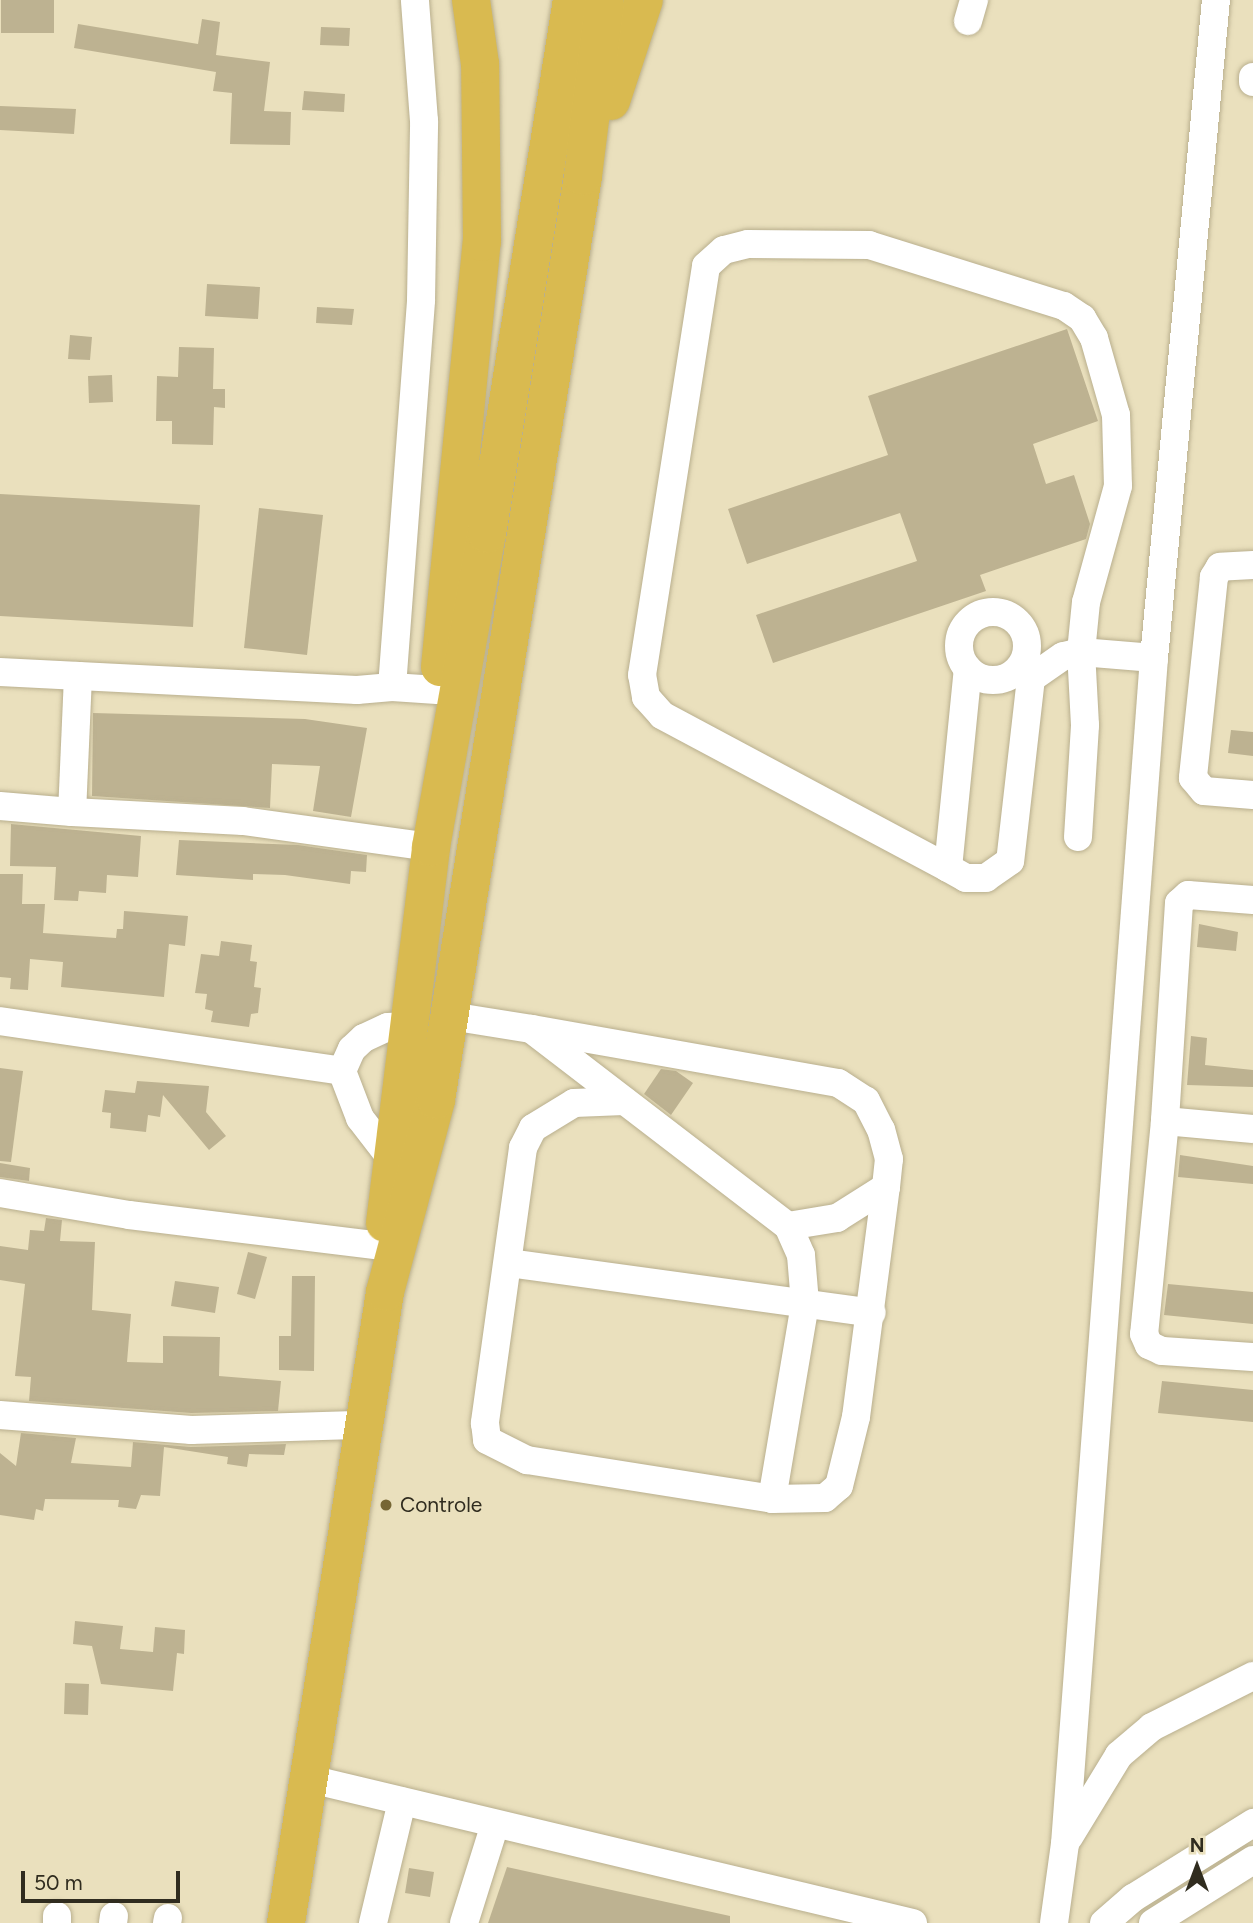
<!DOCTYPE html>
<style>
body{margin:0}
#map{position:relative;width:1253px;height:1923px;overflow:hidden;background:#eae0bd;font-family:Figtree,sans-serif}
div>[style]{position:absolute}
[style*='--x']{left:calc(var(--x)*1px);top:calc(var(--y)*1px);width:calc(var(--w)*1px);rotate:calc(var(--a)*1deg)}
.building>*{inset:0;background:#bdb291}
.roads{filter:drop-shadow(0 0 2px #b9af8e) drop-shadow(0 0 2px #b9af8e)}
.minor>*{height:28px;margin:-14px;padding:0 14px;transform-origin:14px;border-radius:14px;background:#fff}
.minor>.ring{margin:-14px;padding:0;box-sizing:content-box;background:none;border:28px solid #fff;border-radius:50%}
.highway>*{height:38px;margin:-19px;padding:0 19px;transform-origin:19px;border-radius:19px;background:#d9ba50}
.dots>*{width:19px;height:19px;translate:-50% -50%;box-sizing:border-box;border:4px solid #eae0bd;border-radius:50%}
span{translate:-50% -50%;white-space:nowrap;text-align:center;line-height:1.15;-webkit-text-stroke:6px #eae0bd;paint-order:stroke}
.poi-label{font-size:21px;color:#302c1f}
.left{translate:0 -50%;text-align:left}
.north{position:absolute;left:1162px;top:1832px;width:70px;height:70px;-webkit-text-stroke:5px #eae0bd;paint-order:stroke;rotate:0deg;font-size:19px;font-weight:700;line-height:28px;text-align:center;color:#302c1f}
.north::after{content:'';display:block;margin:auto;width:24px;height:32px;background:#302c1f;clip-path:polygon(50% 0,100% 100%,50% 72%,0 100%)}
.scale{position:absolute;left:21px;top:1871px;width:159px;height:32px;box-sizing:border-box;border:4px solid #302c1f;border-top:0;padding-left:9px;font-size:21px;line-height:24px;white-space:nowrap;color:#302c1f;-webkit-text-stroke:5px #eae0bd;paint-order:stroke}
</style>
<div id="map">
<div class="building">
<div style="clip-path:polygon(1px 0,54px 0,54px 33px,1px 33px)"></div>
<div style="clip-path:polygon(202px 19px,220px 22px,216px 55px,270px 62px,264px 111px,291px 112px,290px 145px,230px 144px,232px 93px,213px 91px,216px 72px,74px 48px,78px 24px,198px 44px)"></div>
<div style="clip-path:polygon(321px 27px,350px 28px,349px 46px,320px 45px)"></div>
<div style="clip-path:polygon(304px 91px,345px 94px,344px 112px,302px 110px)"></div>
<div style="clip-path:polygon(0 106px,76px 109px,74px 134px,0 130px)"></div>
<div style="clip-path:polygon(207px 284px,260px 287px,258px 319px,205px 316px)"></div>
<div style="clip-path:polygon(317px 307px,354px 309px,352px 325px,316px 323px)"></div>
<div style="clip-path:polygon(1067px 329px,1098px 421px,1033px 444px,1046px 484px,1074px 475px,1090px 524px,1086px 539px,980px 575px,986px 591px,773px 663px,756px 615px,917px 561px,900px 513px,747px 564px,728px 509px,888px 455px,868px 396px)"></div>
<div style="clip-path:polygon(70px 335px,92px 337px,90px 360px,68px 359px)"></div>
<div style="clip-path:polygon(179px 347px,214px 348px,213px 389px,225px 389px,225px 408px,214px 407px,213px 445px,172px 444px,172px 421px,156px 421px,157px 376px,178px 377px)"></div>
<div style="clip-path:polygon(112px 375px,113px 402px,89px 403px,88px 376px)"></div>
<div style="clip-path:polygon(0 494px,200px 505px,193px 627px,0 616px)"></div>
<div style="clip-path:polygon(259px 508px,323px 515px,307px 655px,244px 648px)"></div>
<div style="clip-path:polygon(93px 713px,305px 719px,367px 728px,351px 817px,313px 811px,320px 766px,272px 764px,270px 808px,92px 796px)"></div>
<div style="clip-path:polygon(1231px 730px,1253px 732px,1253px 756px,1228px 753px)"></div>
<div style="clip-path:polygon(11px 824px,141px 836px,138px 877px,107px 875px,106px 893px,79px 891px,78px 901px,54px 900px,56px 867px,10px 866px)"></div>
<div style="clip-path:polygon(179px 840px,298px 845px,367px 855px,366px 872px,351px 871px,350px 884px,285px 875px,253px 874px,253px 880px,176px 875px)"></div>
<div style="clip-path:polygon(0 874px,23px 874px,22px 904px,45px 904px,43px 933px,116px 938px,117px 929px,123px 929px,124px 911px,188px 916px,185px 946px,169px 944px,164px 997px,61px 987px,63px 962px,30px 959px,28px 990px,10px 989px,11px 978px,0 977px)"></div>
<div style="clip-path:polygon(1199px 924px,1238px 932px,1236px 951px,1197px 947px)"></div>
<div style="clip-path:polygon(221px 941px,252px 945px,250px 961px,257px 962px,254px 987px,261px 988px,258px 1013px,251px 1014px,249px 1027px,211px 1022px,213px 1011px,205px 1009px,207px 994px,195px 993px,201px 954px,219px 956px)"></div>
<div style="clip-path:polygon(1191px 1036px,1207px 1038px,1205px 1065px,1253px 1070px,1253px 1087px,1187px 1085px)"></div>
<div style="clip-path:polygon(0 1068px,23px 1071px,11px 1162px,0 1161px)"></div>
<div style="clip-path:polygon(661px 1069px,676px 1071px,693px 1083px,671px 1115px,644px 1094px)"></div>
<div style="clip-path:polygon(137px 1081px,209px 1086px,206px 1112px,226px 1136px,209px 1150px,163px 1095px,160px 1117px,148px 1115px,146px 1132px,110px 1128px,111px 1113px,102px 1112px,105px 1090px,135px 1093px)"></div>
<div style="clip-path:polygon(1180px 1155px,1253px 1166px,1253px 1184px,1178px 1177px)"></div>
<div style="clip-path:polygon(0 1163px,30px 1168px,29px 1181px,0 1177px)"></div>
<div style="clip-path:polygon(46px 1218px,62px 1220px,60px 1241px,95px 1242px,92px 1310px,131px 1314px,127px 1362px,163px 1363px,163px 1336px,220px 1337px,219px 1376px,281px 1381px,278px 1411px,191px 1413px,29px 1401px,31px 1377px,15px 1376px,25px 1284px,0 1280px,0 1246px,28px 1250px,30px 1230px,44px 1231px)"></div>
<div style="clip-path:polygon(248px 1252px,267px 1257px,255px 1299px,237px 1294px)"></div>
<div style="clip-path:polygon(292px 1276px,315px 1276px,314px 1371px,279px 1370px,279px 1336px,291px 1336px)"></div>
<div style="clip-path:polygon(175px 1281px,219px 1287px,215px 1313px,171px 1306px)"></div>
<div style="clip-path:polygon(1168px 1284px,1253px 1292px,1253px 1324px,1164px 1315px)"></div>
<div style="clip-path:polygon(1162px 1381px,1253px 1390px,1253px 1422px,1158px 1413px)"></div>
<div style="clip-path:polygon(21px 1433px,76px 1438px,71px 1463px,131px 1467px,133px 1442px,191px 1447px,286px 1444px,284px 1455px,249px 1454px,247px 1467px,227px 1464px,228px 1457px,164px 1447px,160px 1496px,141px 1495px,136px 1509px,118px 1507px,119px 1500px,45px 1499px,43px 1511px,36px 1509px,34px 1520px,0 1515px,0 1453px,16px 1466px)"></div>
<div style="clip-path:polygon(75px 1621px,123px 1626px,120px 1649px,153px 1652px,155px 1627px,185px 1630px,184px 1654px,177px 1653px,173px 1691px,101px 1684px,92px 1646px,73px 1644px)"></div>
<div style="clip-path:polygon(65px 1683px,89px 1684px,88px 1715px,64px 1714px)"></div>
<div style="clip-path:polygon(507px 1867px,730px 1916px,730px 1923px,488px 1923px)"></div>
<div style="clip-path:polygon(409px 1868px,434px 1872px,430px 1897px,405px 1893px)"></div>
</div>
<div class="roads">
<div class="minor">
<div style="--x:968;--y:21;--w:22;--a:-74"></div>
<div style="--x:1253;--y:77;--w:5;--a:90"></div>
<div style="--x:1253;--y:565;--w:33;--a:177"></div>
<div style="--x:1220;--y:567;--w:12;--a:121"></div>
<div style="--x:1214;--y:577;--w:202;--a:96"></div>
<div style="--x:1193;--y:778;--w:17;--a:50"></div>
<div style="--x:1204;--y:791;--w:49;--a:4.7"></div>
<div class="ring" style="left:959px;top:612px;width:40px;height:40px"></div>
<div style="--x:0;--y:672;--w:357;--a:2.9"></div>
<div style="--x:357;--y:690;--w:35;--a:-5"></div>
<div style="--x:392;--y:687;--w:388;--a:-85.7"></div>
<div style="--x:421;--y:300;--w:179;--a:-89"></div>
<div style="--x:424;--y:121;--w:121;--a:-94.3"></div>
<div style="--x:78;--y:676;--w:136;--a:92.5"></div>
<div style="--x:72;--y:812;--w:171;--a:3"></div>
<div style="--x:243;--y:821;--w:190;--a:7.9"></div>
<div style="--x:392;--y:687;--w:45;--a:3.8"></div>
<div style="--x:0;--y:806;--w:72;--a:4.8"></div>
<div style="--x:1078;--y:837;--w:112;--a:-86.4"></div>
<div style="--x:1085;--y:725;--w:73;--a:-93.1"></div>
<div style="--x:1081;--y:652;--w:18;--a:167"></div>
<div style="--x:1063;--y:656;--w:39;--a:145"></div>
<div style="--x:1031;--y:678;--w:184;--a:96.5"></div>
<div style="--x:1010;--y:861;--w:29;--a:145"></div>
<div style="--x:986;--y:878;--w:20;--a:180"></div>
<div style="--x:966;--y:878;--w:21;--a:-151"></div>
<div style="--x:948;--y:868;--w:324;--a:-151.9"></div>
<div style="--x:662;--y:715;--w:24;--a:-132"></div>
<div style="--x:646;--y:697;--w:22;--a:-100"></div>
<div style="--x:642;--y:675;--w:414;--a:-81.1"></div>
<div style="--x:706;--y:266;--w:24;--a:-42"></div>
<div style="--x:724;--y:250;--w:25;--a:-14"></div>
<div style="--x:748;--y:244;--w:121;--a:0.5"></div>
<div style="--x:869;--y:245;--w:204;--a:17.4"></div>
<div style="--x:1064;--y:306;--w:22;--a:34"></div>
<div style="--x:1082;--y:318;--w:23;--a:59"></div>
<div style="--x:1094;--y:338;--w:80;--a:74.1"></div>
<div style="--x:1116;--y:415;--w:71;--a:88.4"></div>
<div style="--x:1118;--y:486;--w:120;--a:105.4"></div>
<div style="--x:1086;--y:602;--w:50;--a:95.7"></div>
<div style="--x:1081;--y:652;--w:73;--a:4.7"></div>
<div style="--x:948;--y:868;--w:200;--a:-84.3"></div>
<div style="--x:1253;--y:900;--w:65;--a:-175.6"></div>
<div style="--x:1188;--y:895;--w:12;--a:138"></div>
<div style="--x:1179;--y:903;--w:218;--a:93.7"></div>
<div style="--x:1165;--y:1121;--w:214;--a:95.6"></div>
<div style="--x:1144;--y:1334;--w:12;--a:66"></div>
<div style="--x:1149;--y:1345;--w:14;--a:25"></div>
<div style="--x:1162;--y:1351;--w:91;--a:3.8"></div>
<div style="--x:450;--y:1016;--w:82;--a:9.1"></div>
<div style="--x:531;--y:1029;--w:324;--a:37.5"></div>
<div style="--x:788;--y:1226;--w:50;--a:-9.3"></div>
<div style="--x:837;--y:1218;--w:58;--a:-32.3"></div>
<div style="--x:886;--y:1187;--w:28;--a:-84"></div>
<div style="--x:889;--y:1159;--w:30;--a:-105"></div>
<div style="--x:881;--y:1130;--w:33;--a:-117"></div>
<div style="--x:866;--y:1101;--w:33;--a:-147"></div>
<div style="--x:838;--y:1083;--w:312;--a:-170"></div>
<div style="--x:0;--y:1021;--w:346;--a:8.3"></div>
<div style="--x:624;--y:1101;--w:50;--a:177.7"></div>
<div style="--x:574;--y:1103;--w:48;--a:148.6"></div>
<div style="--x:533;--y:1128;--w:22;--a:117"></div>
<div style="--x:523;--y:1148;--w:278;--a:97.9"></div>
<div style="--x:485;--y:1423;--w:17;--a:83"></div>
<div style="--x:487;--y:1440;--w:45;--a:26.6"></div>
<div style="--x:527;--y:1460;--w:248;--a:9"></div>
<div style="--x:772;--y:1499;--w:53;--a:-1.1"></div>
<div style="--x:825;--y:1498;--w:18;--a:-41"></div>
<div style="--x:839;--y:1486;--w:71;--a:-76.2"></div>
<div style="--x:856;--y:1417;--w:232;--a:-82.6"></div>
<div style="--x:1165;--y:1121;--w:88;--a:5.2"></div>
<div style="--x:390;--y:1157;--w:49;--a:-127.6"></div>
<div style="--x:360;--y:1118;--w:50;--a:-111"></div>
<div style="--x:342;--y:1071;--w:24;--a:-66"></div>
<div style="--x:352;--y:1049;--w:16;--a:-43"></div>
<div style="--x:364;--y:1038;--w:26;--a:-25"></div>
<div style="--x:388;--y:1027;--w:21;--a:-3"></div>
<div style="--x:0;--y:1193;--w:131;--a:9.7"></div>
<div style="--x:129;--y:1215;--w:256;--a:7"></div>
<div style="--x:509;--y:1263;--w:366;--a:7.8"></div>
<div style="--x:0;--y:1415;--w:192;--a:4.5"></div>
<div style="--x:191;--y:1430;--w:173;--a:-1.7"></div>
<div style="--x:772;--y:1499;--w:199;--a:-80.4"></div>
<div style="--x:805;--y:1303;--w:48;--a:-94.8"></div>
<div style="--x:801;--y:1255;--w:32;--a:-114"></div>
<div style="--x:310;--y:1779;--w:620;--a:13.43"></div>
<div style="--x:1069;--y:1837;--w:96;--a:-58.6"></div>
<div style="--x:1119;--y:1755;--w:43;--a:-40.3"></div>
<div style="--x:1152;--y:1727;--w:113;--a:-26.8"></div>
<div style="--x:57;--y:1916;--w:7;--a:90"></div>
<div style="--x:113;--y:1923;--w:7;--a:-82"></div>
<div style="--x:167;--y:1923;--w:5;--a:-79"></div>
<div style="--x:373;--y:1923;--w:125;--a:-76.6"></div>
<div style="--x:464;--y:1923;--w:104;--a:-72.6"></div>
<div style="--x:1054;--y:1923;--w:80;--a:-82.1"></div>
<div style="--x:1065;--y:1844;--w:1189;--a:-85.71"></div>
<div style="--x:1154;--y:658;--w:661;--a:-84.62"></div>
<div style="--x:1104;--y:1923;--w:38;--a:-41"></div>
<div style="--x:1133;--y:1898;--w:142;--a:-32"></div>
<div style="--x:1153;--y:1923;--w:118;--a:-32.2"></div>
</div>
<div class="highway">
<div style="--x:611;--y:101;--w:106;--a:-71.9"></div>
<div style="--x:440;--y:667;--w:427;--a:-84.4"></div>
<div style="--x:482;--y:242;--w:178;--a:-90.6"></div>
<div style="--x:480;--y:64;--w:65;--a:-98"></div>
<div style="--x:385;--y:1223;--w:379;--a:-83"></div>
<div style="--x:431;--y:847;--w:318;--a:-79.9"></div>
<div style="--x:487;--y:534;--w:541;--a:-80.96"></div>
<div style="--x:286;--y:1923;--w:639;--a:-81.08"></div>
<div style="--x:385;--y:1292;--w:199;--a:-75.1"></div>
<div style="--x:436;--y:1100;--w:936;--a:-80.96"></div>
<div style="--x:583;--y:176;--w:177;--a:-82.9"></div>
</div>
</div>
<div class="dots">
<div style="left:386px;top:1505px;background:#766634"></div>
</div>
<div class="poi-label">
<span class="left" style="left:400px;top:1505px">Controle</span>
</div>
<div class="north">N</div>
<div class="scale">50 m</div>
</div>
